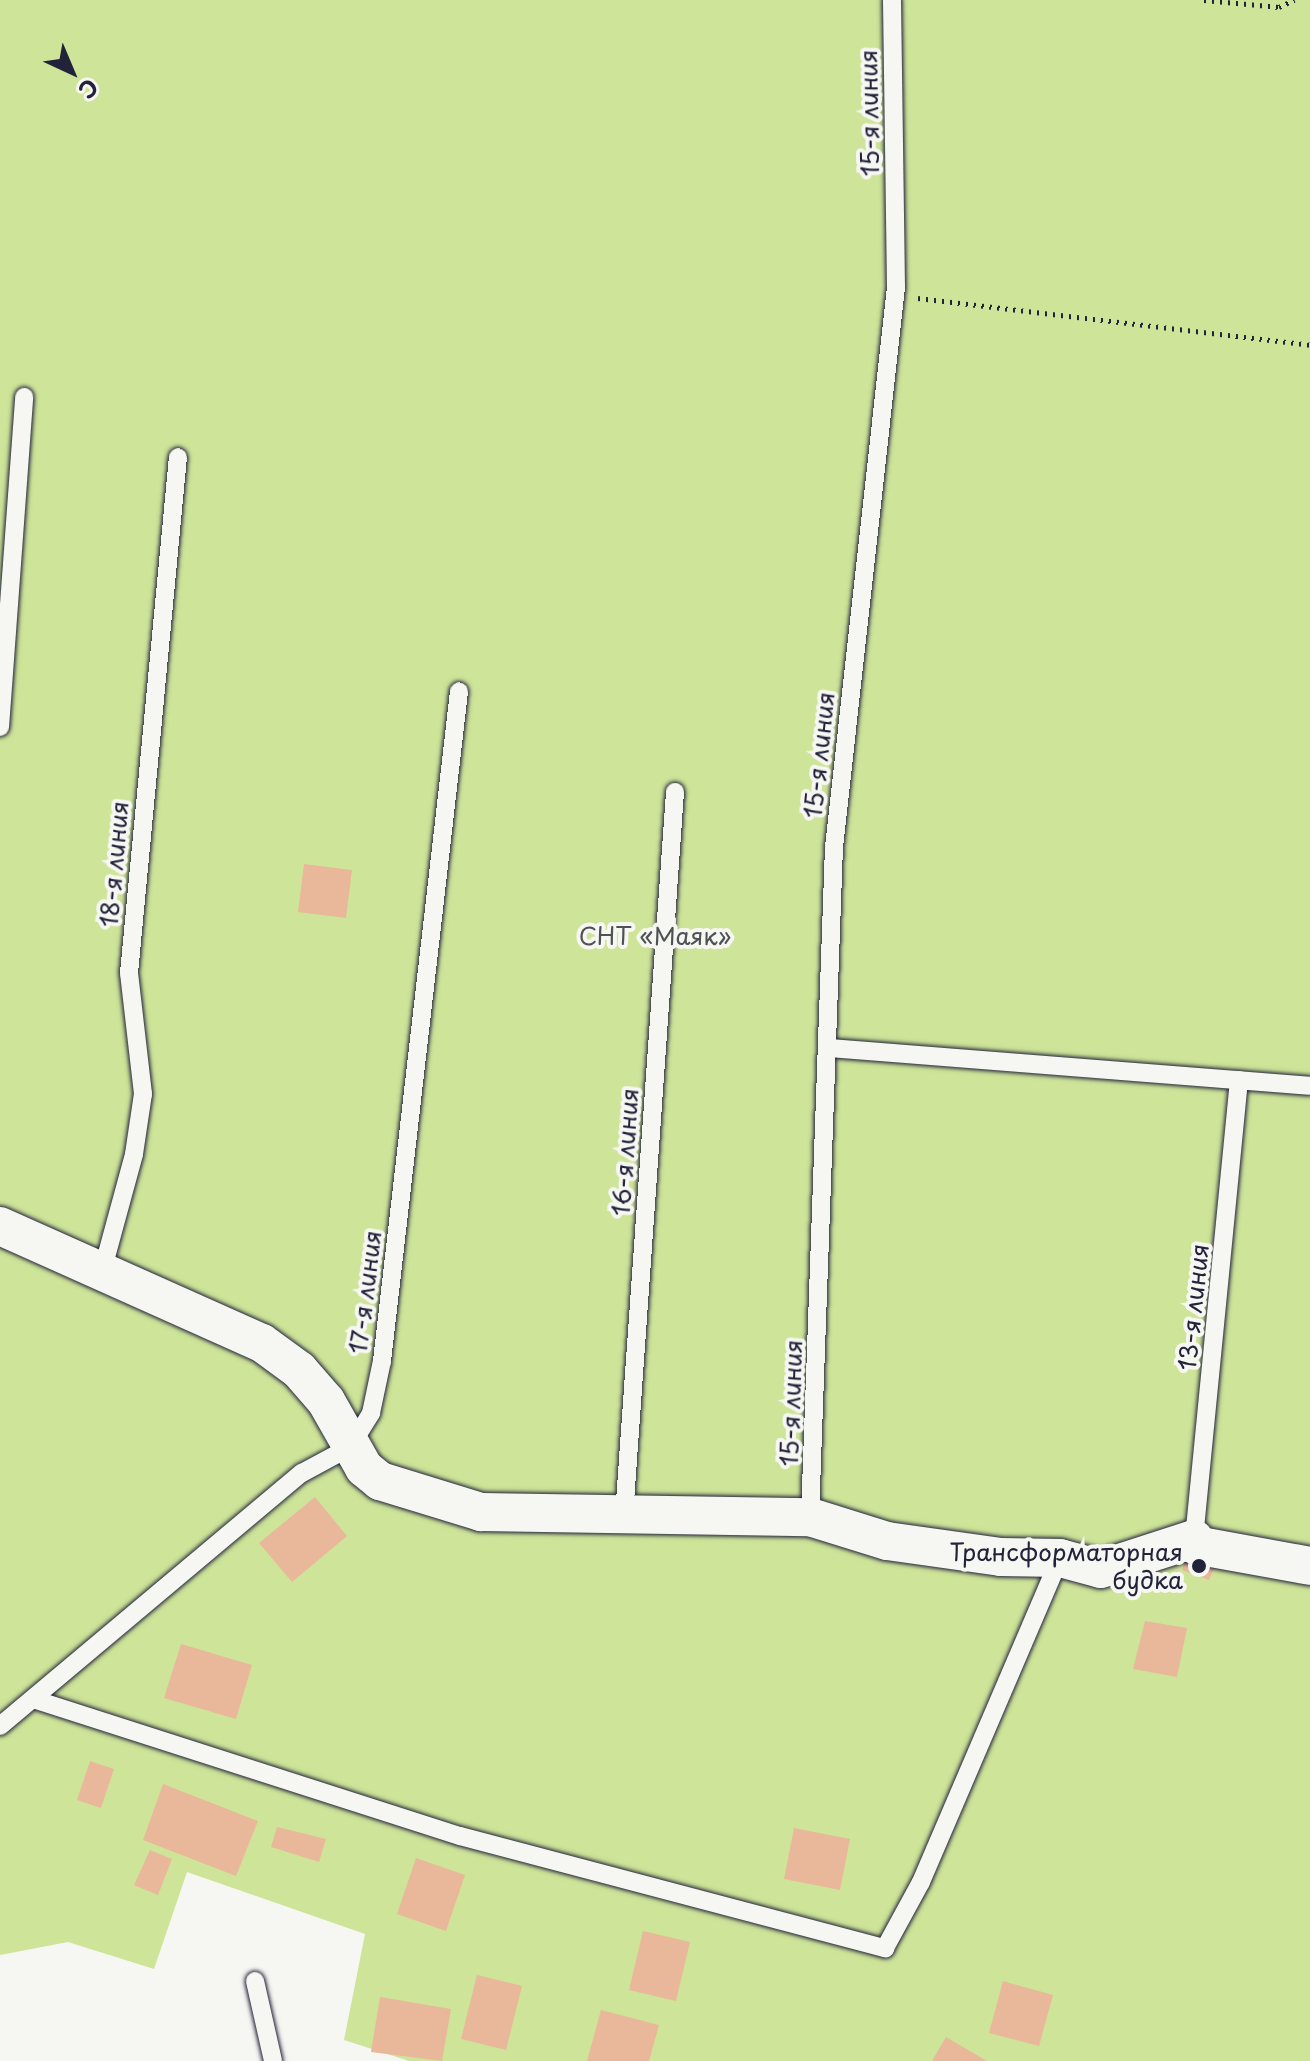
<!DOCTYPE html>
<meta charset="utf-8">
<style>
body{margin:0}
#map{position:relative;width:1310px;height:2061px;overflow:hidden;background:#f6f6f2;font-family:"Playpen Sans",sans-serif}
div>[style]{position:absolute}
[style*='--x']{left:calc(var(--x)*1px);top:calc(var(--y)*1px);width:calc(var(--w)*1px);rotate:calc(var(--a)*1deg)}
.green>*{inset:0;background:#cee499}
.building>*{inset:0;background:#e9b89a}
.path>*{height:5px;margin-top:-2.5px;transform-origin:0;background:repeating-linear-gradient(90deg,#22223b 0 2px,transparent 0 8px)}
.roads{filter:drop-shadow(0 0 2px #22223b) drop-shadow(0 0 2px #22223b)}
.service>*{height:18px;margin:-9px;padding:0 9px;transform-origin:9px;border-radius:9px;background:#f6f6f2}
.minor>*{height:38px;margin:-19px;padding:0 19px;transform-origin:19px;border-radius:19px;background:#f6f6f2}
.dots>*{width:22px;height:22px;translate:-50% -50%;box-sizing:border-box;border:4px solid #f6f6f2;border-radius:50%}
span{translate:-50% -50%;white-space:nowrap;text-align:center;line-height:1.15;-webkit-text-stroke:8px #f6f6f2;paint-order:stroke}
.street-label{font-size:24px;color:#22223b}
.park-label{font-size:24px;color:#4d5252}
.poi-label{font-size:24px;color:#22223b}
.right{translate:-100% -50%;text-align:right}
.north{position:absolute;left:32px;top:32px;width:80px;height:80px;-webkit-text-stroke:6px #f6f6f2;paint-order:stroke;rotate:136deg;font-size:22px;font-weight:700;line-height:32px;text-align:center;color:#22223b}
.north::after{content:'';display:block;margin:auto;width:28px;height:36px;background:#22223b;clip-path:polygon(50% 0,100% 100%,50% 72%,0 100%)}
</style>
<div id="map">
<div class="green">
<div style="clip-path:polygon(0 0,1310px 0,1310px 2061px,409px 2061px,344px 2040px,365px 1934px,187px 1872px,154px 1969px,68px 1942px,0 1955px)"></div>
</div>
<div class="building">
<div style="clip-path:polygon(304px 864px,352px 870px,346px 918px,298px 912px)"></div>
<div style="clip-path:polygon(315px 1497px,347px 1536px,292px 1582px,259px 1543px)"></div>
<div style="clip-path:polygon(1189px 1550px,1217px 1562px,1209px 1580px,1182px 1570px)"></div>
<div style="clip-path:polygon(1145px 1621px,1187px 1628px,1177px 1677px,1133px 1669px)"></div>
<div style="clip-path:polygon(181px 1644px,252px 1665px,236px 1719px,164px 1698px)"></div>
<div style="clip-path:polygon(90px 1761px,114px 1769px,101px 1808px,77px 1800px)"></div>
<div style="clip-path:polygon(163px 1784px,258px 1821px,236px 1876px,143px 1840px)"></div>
<div style="clip-path:polygon(277px 1827px,326px 1839px,319px 1862px,271px 1847px)"></div>
<div style="clip-path:polygon(794px 1828px,850px 1839px,840px 1890px,784px 1879px)"></div>
<div style="clip-path:polygon(150px 1850px,172px 1859px,158px 1895px,134px 1885px)"></div>
<div style="clip-path:polygon(416px 1858px,465px 1875px,446px 1931px,397px 1914px)"></div>
<div style="clip-path:polygon(643px 1931px,690px 1942px,676px 2001px,629px 1990px)"></div>
<div style="clip-path:polygon(477px 1975px,522px 1986px,506px 2050px,461px 2039px)"></div>
<div style="clip-path:polygon(1003px 1981px,1053px 1995px,1039px 2046px,989px 2033px)"></div>
<div style="clip-path:polygon(380px 1997px,451px 2009px,442px 2061px,371px 2052px)"></div>
<div style="clip-path:polygon(601px 2010px,659px 2025px,649px 2061px,587px 2061px)"></div>
<div style="clip-path:polygon(946px 2037px,987px 2061px,932px 2061px)"></div>
</div>
<div class="path">
<div style="--x:1204;--y:0;--w:75;--a:5.3"></div>
<div style="--x:1279;--y:7;--w:17;--a:-25"></div>
<div style="--x:918;--y:298;--w:395;--a:6.8"></div>
</div>
<div class="roads">
<div class="service">
<div style="--x:0;--y:727;--w:331;--a:-85.8"></div>
<div style="--x:829;--y:1048;--w:482;--a:4.5"></div>
<div style="--x:102;--y:1272;--w:122;--a:-74.8"></div>
<div style="--x:134;--y:1154;--w:61;--a:-81.5"></div>
<div style="--x:143;--y:1094;--w:122;--a:-96.6"></div>
<div style="--x:129;--y:973;--w:518;--a:-84.58"></div>
<div style="--x:624;--y:1516;--w:726;--a:-85.97"></div>
<div style="--x:810;--y:1517;--w:670;--a:-87.95"></div>
<div style="--x:834;--y:847;--w:563;--a:-83.68"></div>
<div style="--x:896;--y:287;--w:287;--a:-90.8"></div>
<div style="--x:1194;--y:1539;--w:461;--a:-84.4"></div>
<div style="--x:33;--y:1699;--w:448;--a:17.8"></div>
<div style="--x:460;--y:1836;--w:440;--a:14.8"></div>
<div style="--x:885;--y:1948;--w:75;--a:-61.4"></div>
<div style="--x:921;--y:1882;--w:353;--a:-66.8"></div>
<div style="--x:0;--y:1726;--w:394;--a:-40"></div>
<div style="--x:302;--y:1473;--w:55;--a:-28.4"></div>
<div style="--x:350;--y:1447;--w:40;--a:-58"></div>
<div style="--x:371;--y:1413;--w:53;--a:-78.1"></div>
<div style="--x:382;--y:1361;--w:674;--a:-83.44"></div>
<div style="--x:255;--y:1981;--w:82;--a:77.3"></div>
</div>
<div class="minor">
<div style="--x:0;--y:1226;--w:287;--a:24.1"></div>
<div style="--x:262;--y:1343;--w:46;--a:36.1"></div>
<div style="--x:299;--y:1370;--w:41;--a:48.9"></div>
<div style="--x:326;--y:1401;--w:77;--a:60.4"></div>
<div style="--x:364;--y:1468;--w:21;--a:39"></div>
<div style="--x:380;--y:1481;--w:106;--a:17.1"></div>
<div style="--x:481;--y:1512;--w:329;--a:0.9"></div>
<div style="--x:810;--y:1517;--w:81;--a:17.3"></div>
<div style="--x:887;--y:1541;--w:115;--a:8"></div>
<div style="--x:1001;--y:1557;--w:59;--a:1"></div>
<div style="--x:1060;--y:1558;--w:42;--a:15"></div>
<div style="--x:1101;--y:1569;--w:98;--a:-17.9"></div>
<div style="--x:1194;--y:1539;--w:6;--a:81"></div>
<div style="--x:1195;--y:1545;--w:117;--a:10.3"></div>
</div>
</div>
<div class="dots">
<div style="left:1199px;top:1566px;background:#22223b"></div>
</div>
<div class="street-label">
<span style="left:869px;top:113px;rotate:-91deg">15-я линия</span>
<span style="left:819px;top:755px;rotate:-84deg">15-я линия</span>
<span style="left:114px;top:864px;rotate:-85deg">18-я линия</span>
<span style="left:625px;top:1152px;rotate:-86deg">16-я линия</span>
<span style="left:365px;top:1292px;rotate:-83deg">17-я линия</span>
<span style="left:1193px;top:1307px;rotate:-84deg">13-я линия</span>
<span style="left:791px;top:1403px;rotate:-88deg">15-я линия</span>
</div>
<div class="park-label">
<span style="left:655px;top:936px">СНТ «Маяк»</span>
</div>
<div class="poi-label">
<span class="right" style="left:1183px;top:1566px">Трансформаторная<br>будка</span>
</div>
<div class="north">С</div>
</div>
